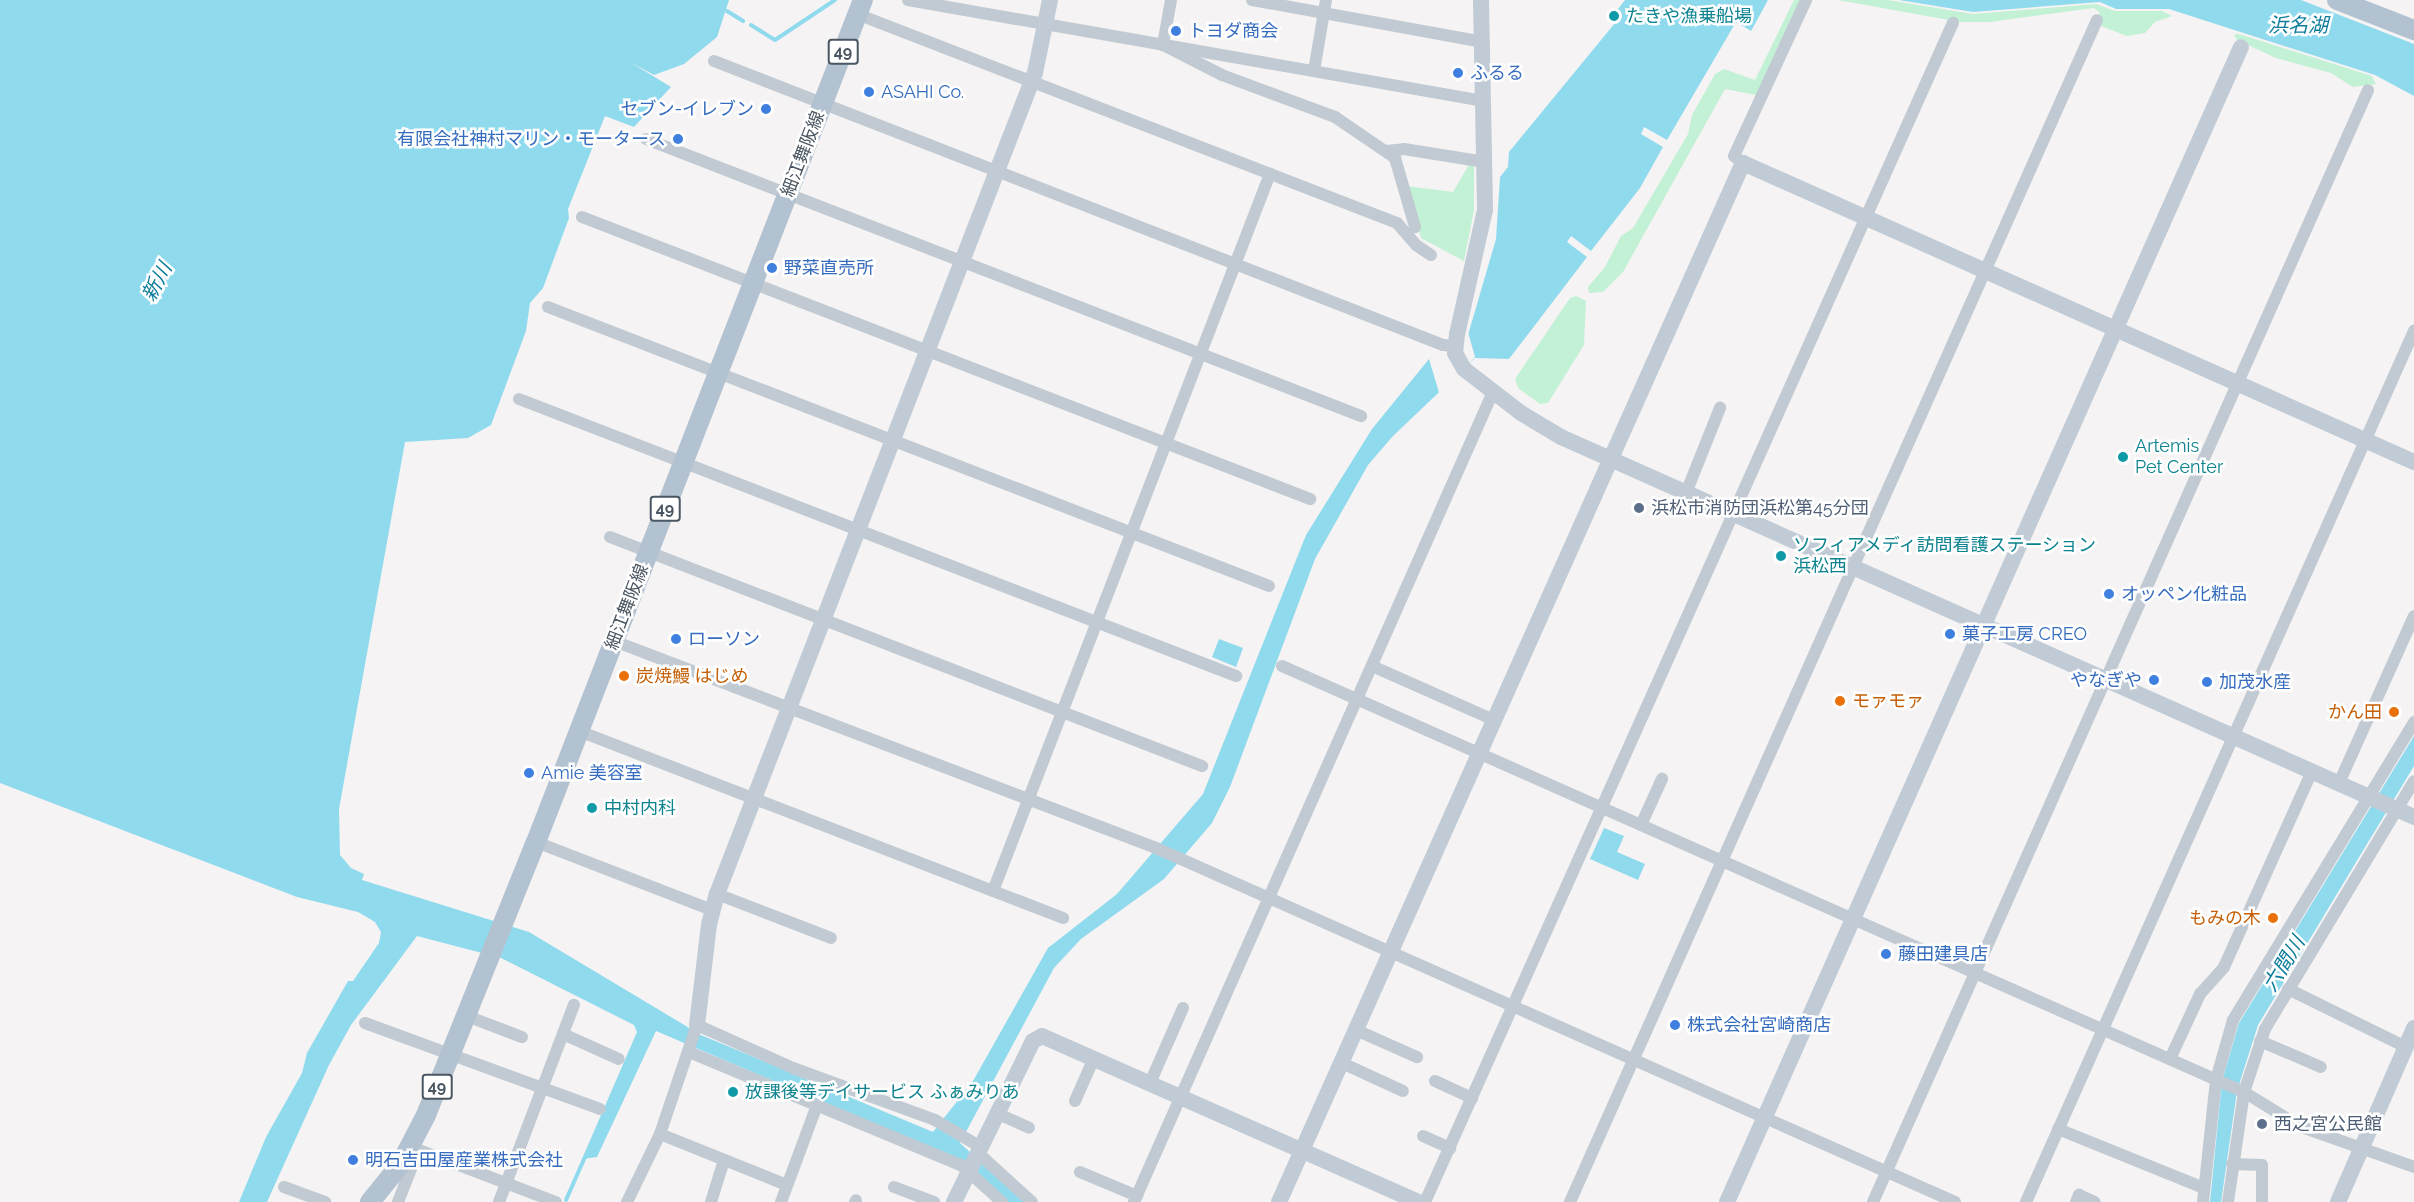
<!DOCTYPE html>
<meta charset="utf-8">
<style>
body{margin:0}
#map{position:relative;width:2414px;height:1202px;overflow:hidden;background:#f5f3f3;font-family:Raleway,"Noto Sans JP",sans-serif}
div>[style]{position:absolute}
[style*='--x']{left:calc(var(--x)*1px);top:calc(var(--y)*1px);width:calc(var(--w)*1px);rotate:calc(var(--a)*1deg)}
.green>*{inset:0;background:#c3f1d5}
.water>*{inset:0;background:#90daee}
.pier>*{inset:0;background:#f5f3f3}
.stream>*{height:4px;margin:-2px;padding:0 2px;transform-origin:2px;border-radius:2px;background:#90daee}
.street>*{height:12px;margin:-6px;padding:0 6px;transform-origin:6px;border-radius:6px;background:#c1cad2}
.secondary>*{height:16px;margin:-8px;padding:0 8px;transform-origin:8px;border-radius:8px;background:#c1cbd6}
.primary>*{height:20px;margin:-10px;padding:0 10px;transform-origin:10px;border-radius:10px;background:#b3c2d1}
.dots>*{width:16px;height:16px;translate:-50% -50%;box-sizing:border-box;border:3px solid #fff;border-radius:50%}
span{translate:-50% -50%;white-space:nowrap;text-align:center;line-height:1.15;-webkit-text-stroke:5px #fff;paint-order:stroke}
.shield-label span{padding:2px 4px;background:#fff;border:2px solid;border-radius:4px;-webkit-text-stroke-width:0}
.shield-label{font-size:16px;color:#4a5661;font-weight:700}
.culture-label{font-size:18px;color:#0d838f}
.left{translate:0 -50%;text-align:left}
.shop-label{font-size:18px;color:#366cbe}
.right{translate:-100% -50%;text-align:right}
.street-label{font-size:18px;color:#4a5661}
.service-label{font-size:18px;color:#4e5e75}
.food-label{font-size:18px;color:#c56008}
.water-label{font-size:20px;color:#0c7c9b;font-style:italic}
</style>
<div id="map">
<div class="green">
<div style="clip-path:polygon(1794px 0,1802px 0,1756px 95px,1725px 89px,1623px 272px,1603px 292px,1589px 293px,1588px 287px,1605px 267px,1621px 236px,1633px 228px,1688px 134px,1692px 115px,1715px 74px,1724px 69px,1755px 80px)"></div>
<div style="clip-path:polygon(1838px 0,1888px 0,1973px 14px,2096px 4px,2115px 11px,2162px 11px,2172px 16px,2155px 22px,2145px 33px,2127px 36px,2101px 26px,2099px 12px,2094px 8px,1990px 22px,1960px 22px)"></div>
<div style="clip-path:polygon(2239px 34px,2372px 76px,2376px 84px,2353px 87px,2331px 73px,2276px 58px,2237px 40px,2234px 35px)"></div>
<div style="clip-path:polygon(1470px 163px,1474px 164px,1474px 210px,1464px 261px,1421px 238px,1406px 186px,1453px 192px)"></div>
<div style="clip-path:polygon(1576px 296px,1586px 301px,1584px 345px,1548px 403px,1540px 404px,1518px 388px,1515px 379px,1570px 298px)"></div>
</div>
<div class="water">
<div style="clip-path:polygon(0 0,729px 0,717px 37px,684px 64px,654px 75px,630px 62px,671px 87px,634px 127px,605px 116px,568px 209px,569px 218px,543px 288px,530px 303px,526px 331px,491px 425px,468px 438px,405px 442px,339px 809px,340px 855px,351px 868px,364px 874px,362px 880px,529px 932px,701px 1035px,933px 1132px,973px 1081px,1048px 948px,1117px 894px,1203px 794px,1306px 535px,1372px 429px,1429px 359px,1468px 335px,1496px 239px,1500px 177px,1508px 167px,1509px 152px,1615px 23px,1618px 9px,1625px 0,1768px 0,1751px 31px,1736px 22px,1667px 140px,1644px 127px,1641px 134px,1663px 147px,1640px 188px,1591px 251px,1571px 236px,1567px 242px,1587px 257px,1509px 359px,1475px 358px,1393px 436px,1368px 465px,1315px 559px,1230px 787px,1212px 823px,1164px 879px,1081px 939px,1054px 968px,960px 1143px,1025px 1202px,1008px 1202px,962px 1161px,656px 1031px,597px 1157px,582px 1159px,637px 1032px,634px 1025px,501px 958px,417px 936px,351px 1025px,329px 1065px,267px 1202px,239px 1202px,266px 1137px,302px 1073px,307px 1053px,348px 981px,353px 981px,379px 943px,381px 932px,375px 922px,358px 912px,297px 897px,0 783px)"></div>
<div style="clip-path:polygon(1899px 0,2301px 0,2414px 44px,2414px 96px,2375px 75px,2169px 9px,2116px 9px,2100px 2px,1973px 12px)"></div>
<div style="clip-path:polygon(1219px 639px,1243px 648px,1236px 667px,1212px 657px)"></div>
<div style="clip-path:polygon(2414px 736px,2414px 766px,2258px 1025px,2237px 1091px,2221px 1202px,2210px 1202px,2222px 1081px,2239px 1023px)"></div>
<div style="clip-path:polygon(1604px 828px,1624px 836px,1617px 852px,1645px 864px,1638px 880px,1590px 859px)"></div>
</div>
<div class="pier">
<div style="clip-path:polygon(1474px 313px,1468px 332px,1475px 357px,1440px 396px,1429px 359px,1465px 333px)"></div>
</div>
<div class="stream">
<div style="--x:727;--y:11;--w:19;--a:32"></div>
<div style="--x:751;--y:25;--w:28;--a:32"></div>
<div style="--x:775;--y:40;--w:72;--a:-33.7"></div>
<div style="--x:566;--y:1200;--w:47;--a:-66.2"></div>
</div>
<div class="street">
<div style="--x:908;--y:0;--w:585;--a:9.95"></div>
<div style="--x:1171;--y:0;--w:46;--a:100.1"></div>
<div style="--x:1163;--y:45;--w:66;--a:27"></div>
<div style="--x:1222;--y:75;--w:121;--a:20.4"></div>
<div style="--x:1335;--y:117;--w:73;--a:34.3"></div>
<div style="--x:1395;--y:158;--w:72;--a:73.8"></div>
<div style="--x:1252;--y:0;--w:235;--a:10.3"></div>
<div style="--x:857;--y:14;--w:579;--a:21.16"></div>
<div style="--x:1397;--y:223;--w:29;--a:49"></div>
<div style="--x:1416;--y:245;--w:18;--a:34"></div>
<div style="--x:714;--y:61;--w:782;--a:21.28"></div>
<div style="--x:1443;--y:345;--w:13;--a:4"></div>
<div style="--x:1314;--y:71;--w:72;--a:-80.4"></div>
<div style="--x:646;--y:139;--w:767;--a:21.18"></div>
<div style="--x:1386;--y:151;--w:18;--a:-6"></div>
<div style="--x:1404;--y:149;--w:82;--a:9.1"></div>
<div style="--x:1743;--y:163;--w:11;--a:-142"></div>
<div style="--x:1734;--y:156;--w:172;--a:-65.2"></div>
<div style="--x:582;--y:217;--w:781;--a:21.17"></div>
<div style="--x:548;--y:307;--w:773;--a:21.15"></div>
<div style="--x:519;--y:399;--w:769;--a:21.12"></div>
<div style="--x:1686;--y:493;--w:92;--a:-68.2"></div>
<div style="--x:610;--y:537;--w:635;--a:21.15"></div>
<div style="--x:614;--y:641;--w:580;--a:20.9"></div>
<div style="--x:1156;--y:848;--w:874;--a:23.9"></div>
<div style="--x:1282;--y:666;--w:1052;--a:23.89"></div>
<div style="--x:2244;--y:1092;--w:65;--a:31.7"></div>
<div style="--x:2299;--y:1126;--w:122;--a:19.6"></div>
<div style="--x:1372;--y:666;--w:133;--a:23.9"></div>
<div style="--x:579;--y:731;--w:519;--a:21.12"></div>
<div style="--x:2339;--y:783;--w:183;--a:-65.8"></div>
<div style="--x:1641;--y:825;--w:51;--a:-65.5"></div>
<div style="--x:536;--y:842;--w:189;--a:21.1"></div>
<div style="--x:993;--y:891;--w:769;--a:-68.88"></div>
<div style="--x:717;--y:894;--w:122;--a:21.1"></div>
<div style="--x:2288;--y:989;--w:131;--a:26.2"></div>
<div style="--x:464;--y:1015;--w:62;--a:20.8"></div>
<div style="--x:365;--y:1023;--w:250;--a:20.1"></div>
<div style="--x:1356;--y:1030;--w:67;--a:23.9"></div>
<div style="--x:563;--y:1034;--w:61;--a:24.1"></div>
<div style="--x:2260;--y:1041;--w:66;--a:23.1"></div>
<div style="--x:689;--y:1052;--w:295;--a:22.6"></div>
<div style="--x:961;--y:1165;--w:55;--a:42.1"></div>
<div style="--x:2170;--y:1059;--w:72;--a:-65.2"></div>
<div style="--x:2200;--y:994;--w:36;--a:-48"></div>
<div style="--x:2224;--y:967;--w:215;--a:-65.8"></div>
<div style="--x:1342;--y:1063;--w:67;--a:24.7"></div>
<div style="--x:1435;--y:1081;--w:41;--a:24.7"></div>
<div style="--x:1150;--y:1083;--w:82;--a:-66.3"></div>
<div style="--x:1075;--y:1101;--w:47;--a:-66.2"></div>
<div style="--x:996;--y:1113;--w:36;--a:24"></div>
<div style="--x:2058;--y:1129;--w:157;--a:22"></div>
<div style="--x:660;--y:1134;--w:137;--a:21.9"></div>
<div style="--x:1423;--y:1136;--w:30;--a:24"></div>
<div style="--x:411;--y:1147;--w:155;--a:20.8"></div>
<div style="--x:977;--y:1152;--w:74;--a:42.3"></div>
<div style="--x:2232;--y:1164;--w:30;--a:2"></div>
<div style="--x:2262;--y:1165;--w:37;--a:90"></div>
<div style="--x:1080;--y:1172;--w:62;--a:22.8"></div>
<div style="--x:284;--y:1187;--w:44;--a:20.1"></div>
<div style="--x:894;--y:1187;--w:43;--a:20.6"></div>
<div style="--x:398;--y:1202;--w:55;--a:-68.6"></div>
<div style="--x:499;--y:1202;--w:211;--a:-69.2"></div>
<div style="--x:627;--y:1202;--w:76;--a:-64.1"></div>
<div style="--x:660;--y:1134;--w:115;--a:-71.3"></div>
<div style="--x:697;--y:1025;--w:105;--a:24.1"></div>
<div style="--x:793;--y:1068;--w:151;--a:20.1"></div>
<div style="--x:935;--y:1120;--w:51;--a:30.6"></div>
<div style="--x:711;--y:1202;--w:44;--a:-72.8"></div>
<div style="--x:781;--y:1202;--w:103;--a:-69.6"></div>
<div style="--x:855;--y:1202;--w:2;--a:-63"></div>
<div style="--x:1134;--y:1202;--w:886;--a:-66.1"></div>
<div style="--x:1425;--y:1202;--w:1292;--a:-65.88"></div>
<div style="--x:1570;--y:1202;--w:1294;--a:-65.97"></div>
<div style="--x:1873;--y:1202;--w:1217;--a:-66"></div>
<div style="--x:2026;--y:1202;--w:954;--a:-65.99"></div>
<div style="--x:2076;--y:1202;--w:8;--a:-67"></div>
<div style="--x:2079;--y:1195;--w:17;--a:24"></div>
<div style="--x:2203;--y:1202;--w:123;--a:-83.9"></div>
<div style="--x:2216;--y:1080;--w:62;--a:-74.2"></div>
<div style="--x:2233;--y:1020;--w:349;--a:-58.7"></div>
<div style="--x:2228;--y:1202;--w:111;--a:-81.7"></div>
<div style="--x:2244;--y:1092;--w:66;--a:-71.6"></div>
<div style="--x:2265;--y:1029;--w:289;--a:-59"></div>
</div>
<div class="secondary">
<div style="--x:1481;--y:0;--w:210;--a:88.9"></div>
<div style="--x:1485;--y:210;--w:127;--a:102.7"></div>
<div style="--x:1457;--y:334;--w:19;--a:96"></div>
<div style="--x:1455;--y:353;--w:18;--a:61"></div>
<div style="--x:1464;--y:369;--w:72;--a:37.7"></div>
<div style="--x:1521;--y:413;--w:47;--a:31"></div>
<div style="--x:1561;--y:437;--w:934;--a:24.01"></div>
<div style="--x:697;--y:1025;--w:101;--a:-83.2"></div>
<div style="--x:709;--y:925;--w:32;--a:-76"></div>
<div style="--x:717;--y:894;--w:880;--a:-68.83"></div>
<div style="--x:1035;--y:73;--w:75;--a:-78.4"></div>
<div style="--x:954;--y:1202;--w:179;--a:-63.9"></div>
<div style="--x:1033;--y:1041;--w:10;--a:-29"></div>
<div style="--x:1042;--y:1036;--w:411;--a:23.8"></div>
<div style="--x:1279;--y:1202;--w:1138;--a:-65.94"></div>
<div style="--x:1743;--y:163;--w:735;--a:24.02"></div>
<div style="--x:1727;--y:1202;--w:1264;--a:-66.01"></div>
<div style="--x:2338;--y:1202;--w:190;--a:-66.4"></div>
</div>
<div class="primary">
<div style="--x:2337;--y:0;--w:83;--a:21.3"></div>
<div style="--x:370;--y:1202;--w:48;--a:-51"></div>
<div style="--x:400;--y:1165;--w:56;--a:-62.5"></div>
<div style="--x:426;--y:1115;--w:294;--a:-68.1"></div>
<div style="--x:536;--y:842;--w:903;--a:-68.78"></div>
</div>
<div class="dots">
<div style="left:1614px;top:16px;background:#0f9aa8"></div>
<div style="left:1176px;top:31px;background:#3f7fe0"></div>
<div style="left:1458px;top:73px;background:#3f7fe0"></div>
<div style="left:869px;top:92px;background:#3f7fe0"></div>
<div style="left:766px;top:109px;background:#3f7fe0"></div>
<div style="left:678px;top:139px;background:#3f7fe0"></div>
<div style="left:772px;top:268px;background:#3f7fe0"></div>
<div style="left:2123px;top:457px;background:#0f9aa8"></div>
<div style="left:1639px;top:508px;background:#5c6f8a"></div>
<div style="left:1781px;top:556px;background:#0f9aa8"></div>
<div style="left:2109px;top:594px;background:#3f7fe0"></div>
<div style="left:1950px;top:634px;background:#3f7fe0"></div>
<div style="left:676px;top:639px;background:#3f7fe0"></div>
<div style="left:624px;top:676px;background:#e8710a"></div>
<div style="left:2154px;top:680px;background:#3f7fe0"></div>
<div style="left:2207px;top:682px;background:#3f7fe0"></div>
<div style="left:1840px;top:701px;background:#e8710a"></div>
<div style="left:2394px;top:712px;background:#e8710a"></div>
<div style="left:529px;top:773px;background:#3f7fe0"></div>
<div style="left:592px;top:808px;background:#0f9aa8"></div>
<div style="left:2273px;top:918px;background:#e8710a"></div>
<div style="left:1886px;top:954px;background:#3f7fe0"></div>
<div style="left:1675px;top:1025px;background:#3f7fe0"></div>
<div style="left:733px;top:1092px;background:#0f9aa8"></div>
<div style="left:2262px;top:1124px;background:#5c6f8a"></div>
<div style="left:353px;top:1160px;background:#3f7fe0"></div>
</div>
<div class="shield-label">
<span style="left:843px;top:52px">49</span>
<span style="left:665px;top:509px">49</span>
<span style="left:437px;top:1087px">49</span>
</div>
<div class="culture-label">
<span class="left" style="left:1626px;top:16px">たきや漁乗船場</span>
<span class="left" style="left:2135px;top:457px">Artemis<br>Pet Center</span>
<span class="left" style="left:1793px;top:556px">ソフィアメディ訪問看護ステーション<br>浜松西</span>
<span class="left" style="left:604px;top:808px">中村内科</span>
<span class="left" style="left:745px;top:1092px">放課後等デイサービス ふぁみりあ</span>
</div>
<div class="shop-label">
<span class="left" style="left:1188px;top:31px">トヨダ商会</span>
<span class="left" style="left:1470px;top:73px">ふるる</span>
<span class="left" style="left:881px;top:92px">ASAHI Co.</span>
<span class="right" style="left:754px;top:109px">セブン-イレブン</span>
<span class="right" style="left:666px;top:139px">有限会社神村マリン・モータース</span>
<span class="left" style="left:784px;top:268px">野菜直売所</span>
<span class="left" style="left:2121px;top:594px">オッペン化粧品</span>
<span class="left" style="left:1962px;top:634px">菓子工房 CREO</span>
<span class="left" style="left:688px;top:639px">ローソン</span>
<span class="right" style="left:2142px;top:680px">やなぎや</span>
<span class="left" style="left:2219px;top:682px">加茂水産</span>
<span class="left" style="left:541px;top:773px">Amie 美容室</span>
<span class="left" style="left:1898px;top:954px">藤田建具店</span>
<span class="left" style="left:1687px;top:1025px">株式会社宮崎商店</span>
<span class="left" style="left:365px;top:1160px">明石吉田屋産業株式会社</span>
</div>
<div class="street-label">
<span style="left:803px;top:154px;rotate:-69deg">細江舞阪線</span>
<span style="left:627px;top:607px;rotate:-69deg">細江舞阪線</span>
</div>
<div class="service-label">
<span class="left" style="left:1651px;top:508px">浜松市消防団浜松第45分団</span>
<span class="left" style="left:2274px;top:1124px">西之宮公民館</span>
</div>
<div class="food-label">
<span class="left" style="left:636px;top:676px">炭焼鰻 はじめ</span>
<span class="left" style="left:1852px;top:701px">モァモァ</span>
<span class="right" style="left:2382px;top:712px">かん田</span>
<span class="right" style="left:2261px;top:918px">もみの木</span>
</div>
<div class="water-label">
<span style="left:2298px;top:25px">浜名湖</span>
<span style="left:157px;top:282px;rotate:-62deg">新川</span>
<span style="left:2284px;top:964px;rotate:-59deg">六間川</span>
</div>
</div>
